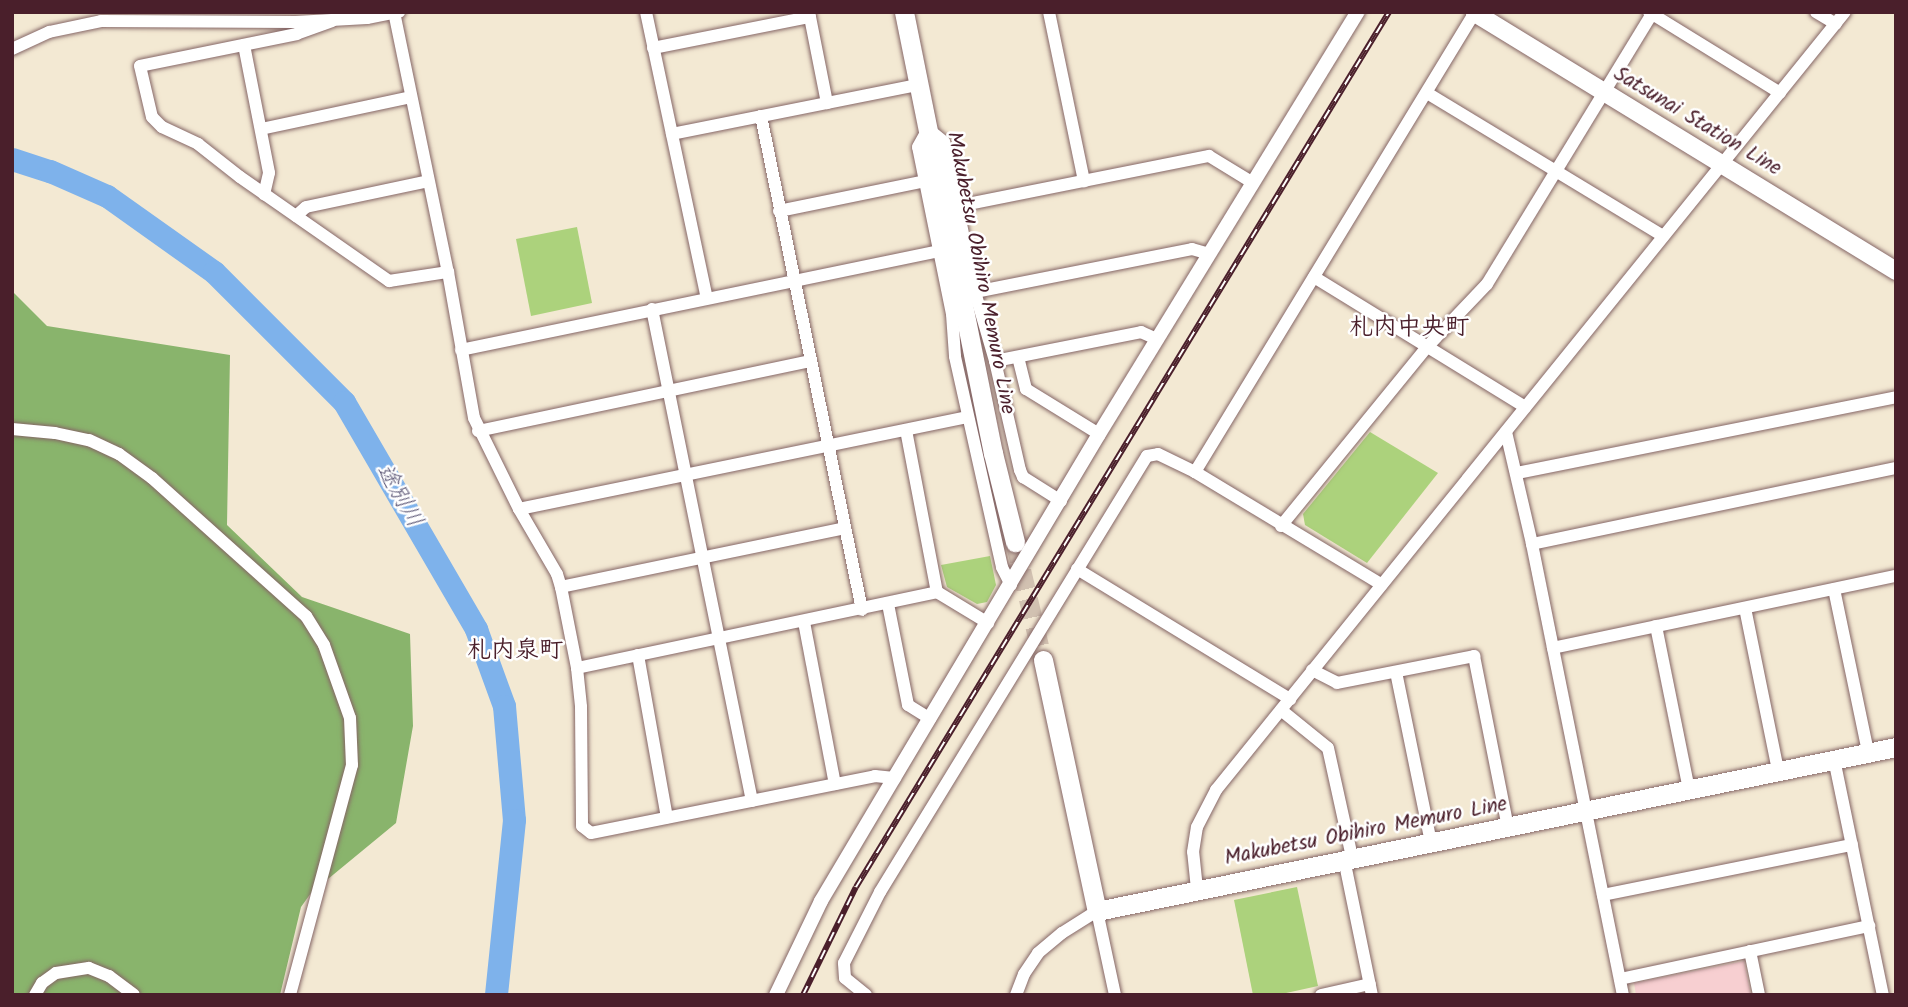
<!DOCTYPE html>
<meta charset="utf-8">
<style>
body{margin:0}
#map{position:relative;width:1908px;height:1007px;overflow:hidden;background:#f3e9d3;font-family:Kalam,"Klee One",sans-serif}
div>[style]{position:absolute}
[style*='--x']{left:calc(var(--x)*1px);top:calc(var(--y)*1px);width:calc(var(--w)*1px);rotate:calc(var(--a)*1deg)}
.built>*{inset:0;background:#f7cfd1}
.green>*{inset:0;background:#acd27c}
.forest>*{inset:0;background:#89b46c}
.river>*{height:23px;margin:-11.5px;padding:0 11.5px;transform-origin:11.5px;border-radius:11.5px;background:#7eb2eb}
.primary-tunnel>*{height:19px;margin-top:-9.5px;transform-origin:0;background:repeating-linear-gradient(90deg,#d1c1b1 0 19px,transparent 0 29px)}
.roads{filter:drop-shadow(0 0 2px #856666) drop-shadow(0 0 2px #856666)}
.minor>*{height:12px;margin:-6px;padding:0 6px;transform-origin:6px;border-radius:6px;background:#fff}
.tertiary>*{height:14px;margin:-7px;padding:0 7px;transform-origin:7px;border-radius:7px;background:#fff}
.secondary>*{height:18px;margin:-9px;padding:0 9px;transform-origin:9px;border-radius:9px;background:#fff}
.primary>*{height:19px;margin:-9.5px;padding:0 9.5px;transform-origin:9.5px;border-radius:9.5px;background:#fff}
.rail>*{height:6px;margin-top:-3px;transform-origin:0;background:repeating-linear-gradient(90deg,#fff 0 10px,#4a1f2b 0 20px);box-sizing:border-box;border-block:2px solid #4a1f2b}
span{translate:-50% -50%;white-space:nowrap;text-align:center;line-height:1.15;-webkit-text-stroke:5px #fff;paint-order:stroke}
.street-label{font-size:21px;color:#4a1f2b}
.water-label{font-size:23px;color:#5f5a78;font-style:italic}
.quarter-label{font-size:24px;color:#4a1f2b;font-weight:700}
.frame{position:absolute;inset:0;border:14px solid #4a1f2b;pointer-events:none}
</style>
<div id="map">
<div class="built">
<div style="clip-path:polygon(1744px 961px,1751px 995px,1636px 995px,1634px 983px)"></div>
</div>
<div class="green">
<div style="clip-path:polygon(577px 227px,592px 303px,531px 316px,516px 239px)"></div>
<div style="clip-path:polygon(1370px 432px,1438px 473px,1367px 563px,1305px 525px,1303px 514px)"></div>
<div style="clip-path:polygon(990px 556px,996px 585px,987px 602px,977px 604px,947px 587px,941px 565px)"></div>
<div style="clip-path:polygon(1297px 887px,1318px 986px,1277px 995px,1253px 995px,1234px 900px)"></div>
</div>
<div class="forest">
<div style="clip-path:polygon(12px 291px,47px 326px,230px 355px,227px 525px,302px 597px,410px 634px,413px 726px,396px 823px,311px 893px,301px 907px,280px 995px,12px 995px)"></div>
</div>
<div class="river">
<div style="--x:12;--y:159;--w:40;--a:18"></div>
<div style="--x:50;--y:171;--w:62;--a:23.7"></div>
<div style="--x:107;--y:196;--w:131;--a:35.4"></div>
<div style="--x:214;--y:272;--w:184;--a:45"></div>
<div style="--x:344;--y:402;--w:263;--a:59.8"></div>
<div style="--x:476;--y:629;--w:82;--a:70"></div>
<div style="--x:504;--y:706;--w:114;--a:85"></div>
<div style="--x:514;--y:820;--w:176;--a:95.9"></div>
</div>
<div class="primary-tunnel">
<div style="--x:1015;--y:542;--w:121;--a:76.7"></div>
</div>
<div class="roads">
<div class="minor">
<div style="--x:394;--y:12;--w:266;--a:78.3"></div>
<div style="--x:448;--y:272;--w:148;--a:79.9"></div>
<div style="--x:474;--y:418;--w:102;--a:63.7"></div>
<div style="--x:519;--y:509;--w:75;--a:59.7"></div>
<div style="--x:557;--y:574;--w:14;--a:73"></div>
<div style="--x:561;--y:587;--w:83;--a:78.8"></div>
<div style="--x:577;--y:668;--w:39;--a:84"></div>
<div style="--x:581;--y:707;--w:119;--a:89.5"></div>
<div style="--x:582;--y:826;--w:11;--a:38"></div>
<div style="--x:591;--y:833;--w:290;--a:-11.3"></div>
<div style="--x:875;--y:776;--w:19;--a:6"></div>
<div style="--x:646;--y:12;--w:292;--a:78"></div>
<div style="--x:809;--y:12;--w:93;--a:78.8"></div>
<div style="--x:1049;--y:12;--w:173;--a:78.3"></div>
<div style="--x:1649;--y:12;--w:154;--a:31.7"></div>
<div style="--x:1816;--y:12;--w:23;--a:31"></div>
<div style="--x:332;--y:21;--w:37;--a:160"></div>
<div style="--x:297;--y:34;--w:160;--a:168.5"></div>
<div style="--x:140;--y:66;--w:52;--a:76.8"></div>
<div style="--x:152;--y:117;--w:14;--a:45"></div>
<div style="--x:162;--y:127;--w:40;--a:25"></div>
<div style="--x:198;--y:144;--w:53;--a:38.2"></div>
<div style="--x:240;--y:177;--w:182;--a:34.9"></div>
<div style="--x:389;--y:281;--w:60;--a:-8.7"></div>
<div style="--x:244;--y:45;--w:130;--a:78.9"></div>
<div style="--x:269;--y:173;--w:22;--a:103"></div>
<div style="--x:653;--y:48;--w:160;--a:-11.2"></div>
<div style="--x:12;--y:49;--w:41;--a:-24.7"></div>
<div style="--x:49;--y:32;--w:53;--a:-11.9"></div>
<div style="--x:101;--y:21;--w:195;--a:0.3"></div>
<div style="--x:296;--y:22;--w:71;--a:-3.2"></div>
<div style="--x:367;--y:18;--w:33;--a:-11"></div>
<div style="--x:1427;--y:93;--w:276;--a:31.2"></div>
<div style="--x:761;--y:116;--w:504;--a:78.44"></div>
<div style="--x:261;--y:129;--w:153;--a:-12"></div>
<div style="--x:672;--y:134;--w:251;--a:-11.3"></div>
<div style="--x:958;--y:206;--w:256;--a:-11.3"></div>
<div style="--x:1209;--y:156;--w:52;--a:31.5"></div>
<div style="--x:779;--y:211;--w:149;--a:-11.6"></div>
<div style="--x:296;--y:216;--w:13;--a:-42"></div>
<div style="--x:306;--y:207;--w:125;--a:-12"></div>
<div style="--x:1314;--y:277;--w:248;--a:31.6"></div>
<div style="--x:975;--y:292;--w:221;--a:-11.2"></div>
<div style="--x:1192;--y:249;--w:18;--a:16"></div>
<div style="--x:652;--y:309;--w:502;--a:78.51"></div>
<div style="--x:461;--y:350;--w:488;--a:-11.7"></div>
<div style="--x:1018;--y:357;--w:33;--a:76"></div>
<div style="--x:1026;--y:389;--w:86;--a:31.7"></div>
<div style="--x:995;--y:361;--w:149;--a:-11.2"></div>
<div style="--x:1141;--y:332;--w:17;--a:24"></div>
<div style="--x:12;--y:429;--w:43;--a:5.3"></div>
<div style="--x:55;--y:433;--w:35;--a:12"></div>
<div style="--x:89;--y:440;--w:33;--a:25"></div>
<div style="--x:119;--y:454;--w:41;--a:36"></div>
<div style="--x:152;--y:478;--w:207;--a:41.9"></div>
<div style="--x:306;--y:616;--w:34;--a:58"></div>
<div style="--x:324;--y:645;--w:77;--a:70.4"></div>
<div style="--x:350;--y:718;--w:47;--a:87.6"></div>
<div style="--x:352;--y:765;--w:238;--a:105.1"></div>
<div style="--x:906;--y:430;--w:165;--a:79.2"></div>
<div style="--x:478;--y:431;--w:339;--a:-11.9"></div>
<div style="--x:1506;--y:432;--w:115;--a:76.9"></div>
<div style="--x:1532;--y:544;--w:460;--a:78.6"></div>
<div style="--x:1195;--y:472;--w:539;--a:-58.67"></div>
<div style="--x:1517;--y:473;--w:387;--a:-11.3"></div>
<div style="--x:519;--y:509;--w:456;--a:-11.6"></div>
<div style="--x:1281;--y:526;--w:231;--a:-50.8"></div>
<div style="--x:1427;--y:347;--w:87;--a:-46.4"></div>
<div style="--x:1487;--y:284;--w:319;--a:-58.6"></div>
<div style="--x:1532;--y:544;--w:372;--a:-11.8"></div>
<div style="--x:1077;--y:569;--w:250;--a:31.4"></div>
<div style="--x:1011;--y:585;--w:20;--a:-117"></div>
<div style="--x:1002;--y:567;--w:216;--a:-102.6"></div>
<div style="--x:955;--y:356;--w:42;--a:-94.1"></div>
<div style="--x:952;--y:314;--w:170;--a:-101.5"></div>
<div style="--x:918;--y:147;--w:21;--a:-61"></div>
<div style="--x:928;--y:129;--w:21;--a:39"></div>
<div style="--x:944;--y:142;--w:153;--a:78.3"></div>
<div style="--x:975;--y:292;--w:72;--a:73.8"></div>
<div style="--x:995;--y:361;--w:112;--a:77.1"></div>
<div style="--x:1020;--y:470;--w:8;--a:67"></div>
<div style="--x:1023;--y:477;--w:45;--a:32.3"></div>
<div style="--x:561;--y:587;--w:290;--a:-11.7"></div>
<div style="--x:1834;--y:589;--w:167;--a:78.2"></div>
<div style="--x:888;--y:604;--w:103;--a:78.8"></div>
<div style="--x:908;--y:705;--w:26;--a:32"></div>
<div style="--x:1745;--y:608;--w:165;--a:78.5"></div>
<div style="--x:804;--y:622;--w:165;--a:79.2"></div>
<div style="--x:1656;--y:626;--w:166;--a:78.6"></div>
<div style="--x:1553;--y:648;--w:350;--a:-11.9"></div>
<div style="--x:638;--y:655;--w:165;--a:79.9"></div>
<div style="--x:577;--y:668;--w:368;--a:-11.9"></div>
<div style="--x:937;--y:592;--w:60;--a:31.3"></div>
<div style="--x:1312;--y:670;--w:28;--a:27"></div>
<div style="--x:1337;--y:683;--w:140;--a:-11.1"></div>
<div style="--x:1474;--y:656;--w:174;--a:78.8"></div>
<div style="--x:1396;--y:672;--w:174;--a:78.4"></div>
<div style="--x:1281;--y:710;--w:60;--a:39"></div>
<div style="--x:1328;--y:748;--w:112;--a:77.6"></div>
<div style="--x:1834;--y:759;--w:241;--a:78.3"></div>
<div style="--x:1344;--y:859;--w:139;--a:78.4"></div>
<div style="--x:1197;--y:889;--w:37;--a:-96"></div>
<div style="--x:1193;--y:852;--w:25;--a:-81"></div>
<div style="--x:1197;--y:827;--w:42;--a:-62.8"></div>
<div style="--x:1216;--y:790;--w:1000;--a:-51.05"></div>
<div style="--x:1603;--y:895;--w:254;--a:-11.4"></div>
<div style="--x:1750;--y:951;--w:45;--a:78.4"></div>
<div style="--x:1620;--y:979;--w:255;--a:-12"></div>
<div style="--x:35;--y:995;--w:14;--a:-60"></div>
<div style="--x:42;--y:983;--w:17;--a:-36"></div>
<div style="--x:56;--y:973;--w:33;--a:-9"></div>
<div style="--x:89;--y:968;--w:22;--a:22"></div>
<div style="--x:109;--y:976;--w:31;--a:37"></div>
<div style="--x:866;--y:995;--w:27;--a:-141"></div>
<div style="--x:845;--y:978;--w:15;--a:-94"></div>
<div style="--x:844;--y:963;--w:80;--a:-63.1"></div>
<div style="--x:880;--y:892;--w:511;--a:-58.52"></div>
<div style="--x:1147;--y:456;--w:11;--a:-10"></div>
<div style="--x:1158;--y:454;--w:41;--a:25.9"></div>
<div style="--x:1195;--y:472;--w:218;--a:31.1"></div>
<div style="--x:1016;--y:995;--w:22;--a:-69"></div>
<div style="--x:1024;--y:974;--w:25;--a:-56"></div>
<div style="--x:1038;--y:953;--w:31;--a:-40"></div>
<div style="--x:1062;--y:933;--w:41;--a:-32.2"></div>
<div style="--x:1097;--y:911;--w:86;--a:77.9"></div>
<div style="--x:1321;--y:995;--w:50;--a:-12.7"></div>
</div>
<div class="tertiary">
<div style="--x:776;--y:995;--w:104;--a:-64.4"></div>
<div style="--x:821;--y:901;--w:143;--a:-59.3"></div>
<div style="--x:894;--y:778;--w:400;--a:-59.2"></div>
<div style="--x:1099;--y:434;--w:495;--a:-58.5"></div>
</div>
<div class="secondary">
<div style="--x:1475;--y:13;--w:494;--a:31.5"></div>
</div>
<div class="primary">
<div style="--x:904;--y:12;--w:450;--a:78.6"></div>
<div style="--x:993;--y:453;--w:92;--a:76.1"></div>
<div style="--x:1043;--y:660;--w:257;--a:77.9"></div>
<div style="--x:1097;--y:911;--w:816;--a:-11.6"></div>
</div>
</div>
<div class="rail">
<div style="--x:803;--y:995;--w:120;--a:-63.9"></div>
<div style="--x:856;--y:887;--w:1025;--a:-58.65"></div>
</div>
<div class="street-label">
<span style="left:1697px;top:122px;rotate:31deg">Satsunai Station Line</span>
<span style="left:980px;top:273px;rotate:79deg">Makubetsu Obihiro Memuro Line</span>
<span style="left:1366px;top:832px;rotate:-11deg">Makubetsu Obihiro Memuro Line</span>
</div>
<div class="water-label">
<span style="left:399px;top:496px;rotate:60deg">途別川</span>
</div>
<div class="quarter-label">
<span style="left:1409px;top:328px">札内中央町</span>
<span style="left:515px;top:651px">札内泉町</span>
</div>
<div class="frame"></div>
</div>
